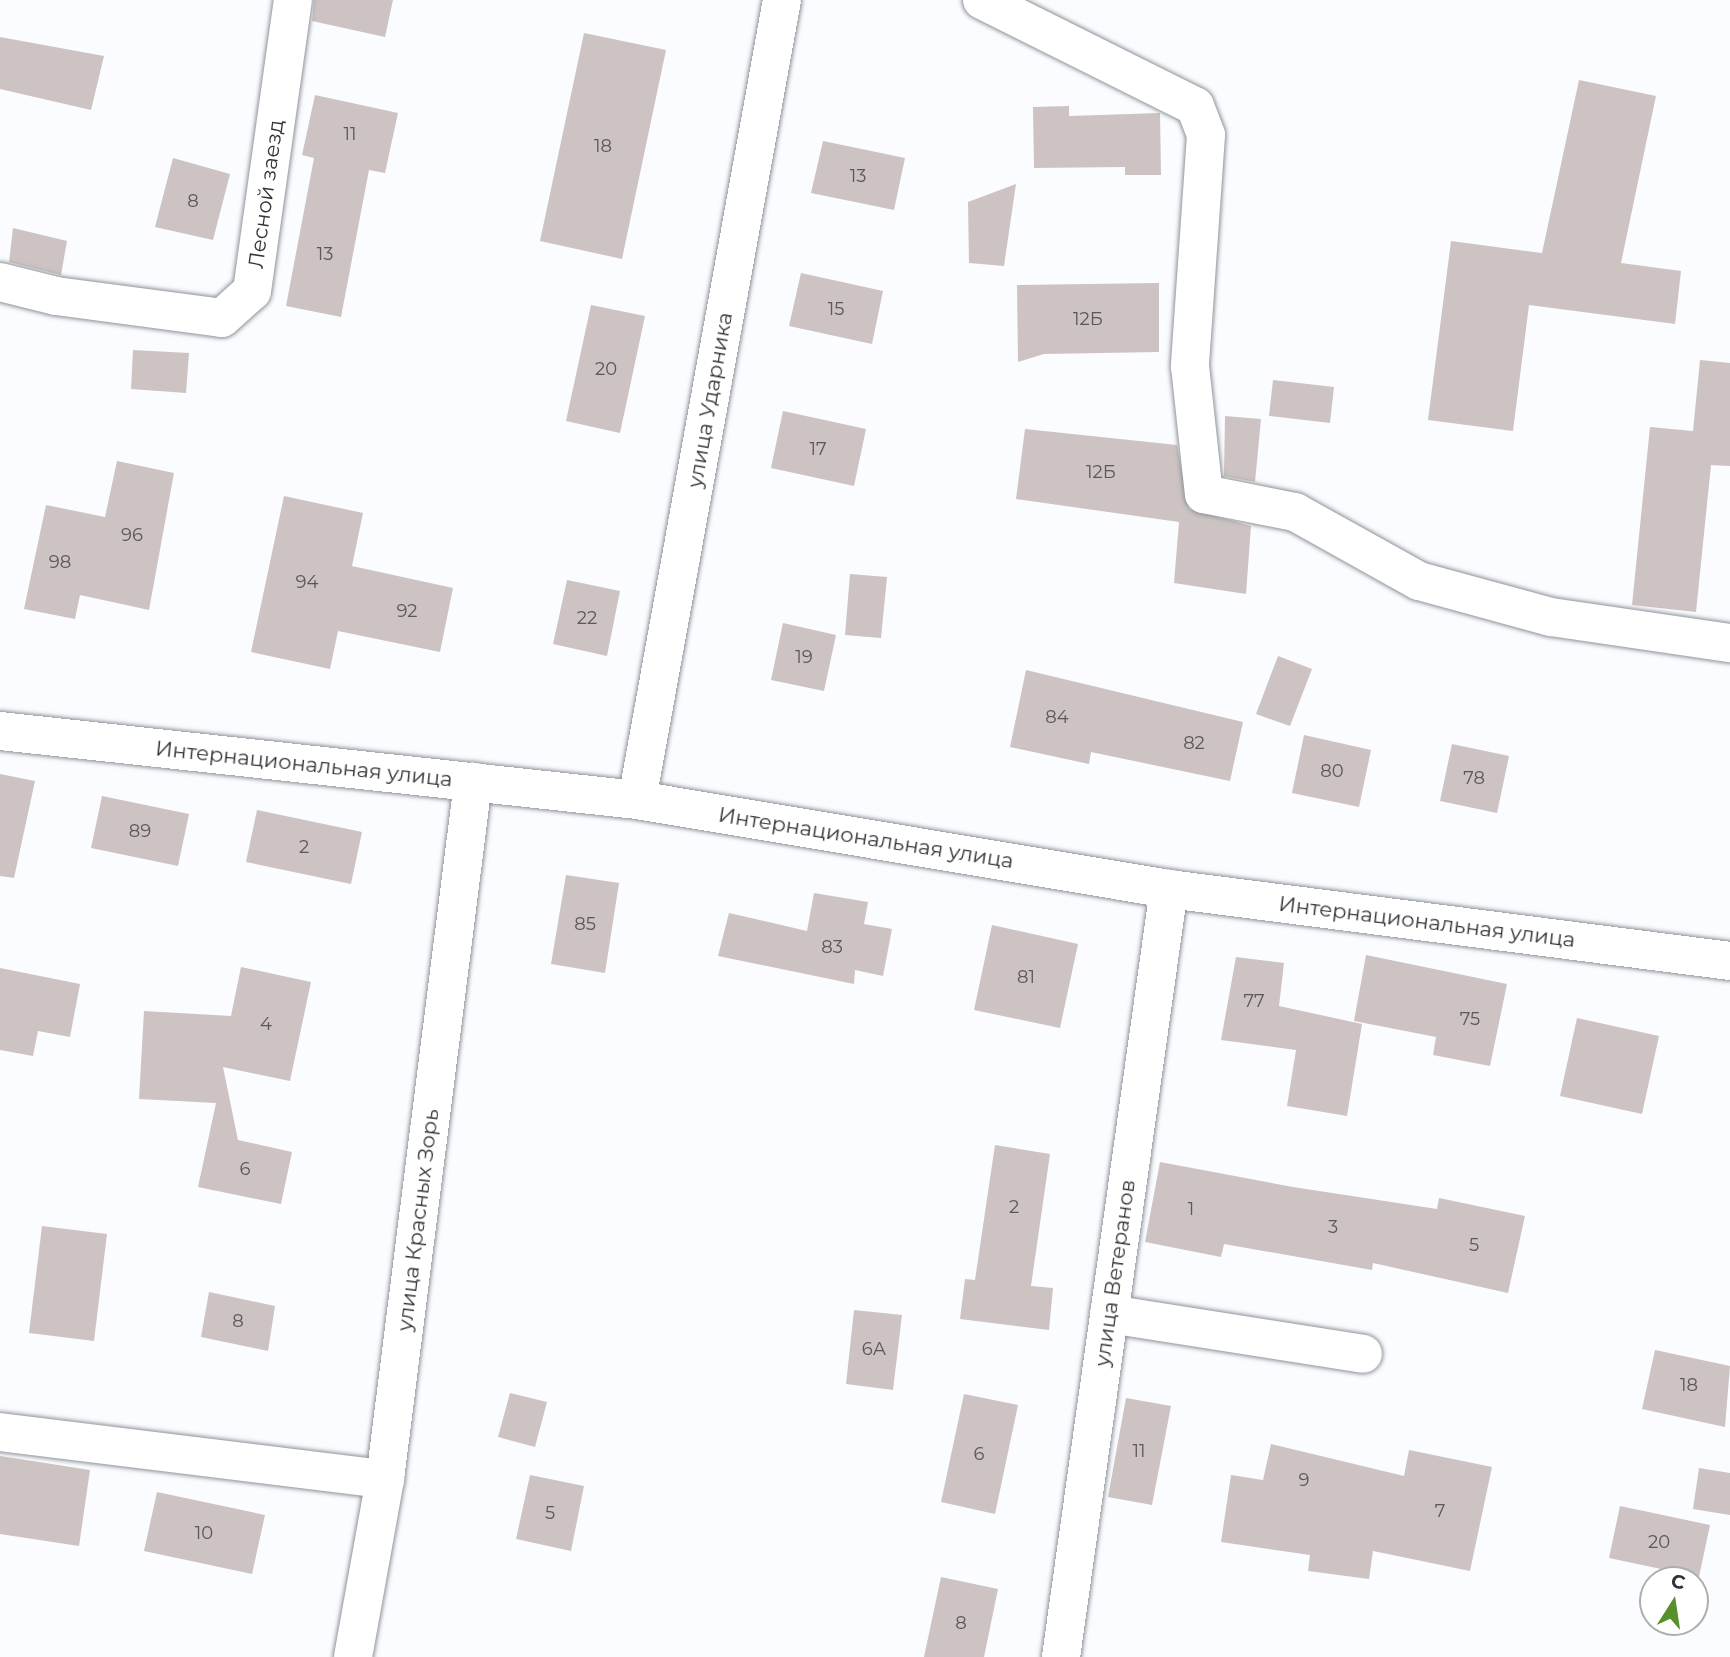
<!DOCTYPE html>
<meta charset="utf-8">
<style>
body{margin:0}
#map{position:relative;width:1730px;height:1657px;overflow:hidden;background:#fafcff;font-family:Montserrat,sans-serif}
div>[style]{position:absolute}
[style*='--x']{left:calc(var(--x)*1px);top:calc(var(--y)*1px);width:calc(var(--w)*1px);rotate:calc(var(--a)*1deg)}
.building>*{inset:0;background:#cdc3c2}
.roads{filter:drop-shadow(0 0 2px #8f949a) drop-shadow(0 0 2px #8f949a)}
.minor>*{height:38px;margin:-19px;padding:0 19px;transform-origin:19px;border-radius:19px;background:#fff}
span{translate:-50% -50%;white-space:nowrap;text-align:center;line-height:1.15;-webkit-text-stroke:6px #fff;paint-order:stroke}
.number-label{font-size:18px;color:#5a585a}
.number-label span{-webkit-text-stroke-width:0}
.street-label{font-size:21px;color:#333437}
.north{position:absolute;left:1639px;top:1566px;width:70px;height:70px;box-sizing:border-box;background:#fff;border:2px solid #adaeaf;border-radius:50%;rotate:12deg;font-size:19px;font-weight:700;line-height:28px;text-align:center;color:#333437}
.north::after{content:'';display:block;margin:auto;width:24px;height:32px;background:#58902c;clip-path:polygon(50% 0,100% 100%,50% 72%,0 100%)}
</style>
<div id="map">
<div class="building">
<div style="clip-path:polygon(314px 0,393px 0,385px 37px,312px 21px)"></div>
<div style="clip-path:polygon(584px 33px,666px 50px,622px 259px,540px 241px)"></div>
<div style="clip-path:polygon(0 37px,104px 56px,91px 110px,0 89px)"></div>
<div style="clip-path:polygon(1579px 80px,1656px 96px,1621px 263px,1681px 271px,1675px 324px,1529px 305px,1513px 431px,1428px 420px,1451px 241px,1542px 253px)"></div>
<div style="clip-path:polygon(315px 95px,398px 113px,385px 173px,369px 170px,341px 317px,286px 306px,314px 158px,302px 155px)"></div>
<div style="clip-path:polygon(1069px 106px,1069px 116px,1160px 113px,1161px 175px,1125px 175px,1125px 167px,1034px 168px,1033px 107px)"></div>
<div style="clip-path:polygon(823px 141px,905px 158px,894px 210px,811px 193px)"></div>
<div style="clip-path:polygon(173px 158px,230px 174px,213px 240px,155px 227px)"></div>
<div style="clip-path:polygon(1016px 184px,1004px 266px,969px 263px,968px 202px)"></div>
<div style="clip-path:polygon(13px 228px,67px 241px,61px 275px,9px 262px)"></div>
<div style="clip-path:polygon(801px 273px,883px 291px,872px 344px,789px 326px)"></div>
<div style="clip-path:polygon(1159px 283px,1159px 352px,1044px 354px,1018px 362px,1017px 285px)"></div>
<div style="clip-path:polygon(591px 305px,645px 316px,620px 433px,566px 421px)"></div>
<div style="clip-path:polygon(133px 350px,189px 353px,186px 393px,131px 389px)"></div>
<div style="clip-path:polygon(1700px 360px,1730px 363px,1730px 466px,1711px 465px,1696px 612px,1632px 605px,1650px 427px,1693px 431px)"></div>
<div style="clip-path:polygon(1273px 380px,1334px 387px,1330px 423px,1269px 416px)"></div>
<div style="clip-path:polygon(783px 411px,866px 429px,854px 486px,771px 468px)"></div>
<div style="clip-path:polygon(1225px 416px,1261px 419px,1255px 482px,1224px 476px)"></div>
<div style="clip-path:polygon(1025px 429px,1177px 445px,1189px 509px,1251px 526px,1246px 594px,1174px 583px,1179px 522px,1016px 499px)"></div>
<div style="clip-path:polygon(117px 461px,174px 473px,149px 610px,80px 595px,75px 619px,24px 609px,46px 505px,105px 517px)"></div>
<div style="clip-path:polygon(284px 496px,363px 513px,352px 566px,453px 588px,440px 652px,338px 631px,330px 669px,251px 652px)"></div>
<div style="clip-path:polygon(850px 574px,887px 577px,881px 638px,845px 635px)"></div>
<div style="clip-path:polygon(567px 580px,620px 591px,607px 656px,553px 644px)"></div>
<div style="clip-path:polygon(783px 623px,836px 635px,824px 691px,771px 680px)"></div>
<div style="clip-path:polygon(1278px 656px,1312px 669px,1290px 726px,1256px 714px)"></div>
<div style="clip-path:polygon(1026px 670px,1243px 722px,1230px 781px,1091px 752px,1089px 764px,1010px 747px)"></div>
<div style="clip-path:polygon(1304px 735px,1371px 750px,1359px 807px,1292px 793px)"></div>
<div style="clip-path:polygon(1452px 744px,1509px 756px,1497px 813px,1440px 801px)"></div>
<div style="clip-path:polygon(0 774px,35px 781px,14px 878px,0 876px)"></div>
<div style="clip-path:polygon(102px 796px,189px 814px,178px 866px,91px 848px)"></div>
<div style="clip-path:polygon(257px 810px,362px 832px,351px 884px,246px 862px)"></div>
<div style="clip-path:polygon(566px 875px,619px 883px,605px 973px,551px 964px)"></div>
<div style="clip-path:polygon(814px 893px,868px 902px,864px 924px,892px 929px,883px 976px,855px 970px,854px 984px,718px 956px,729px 913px,807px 931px)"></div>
<div style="clip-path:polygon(992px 925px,1078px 944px,1060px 1028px,974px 1010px)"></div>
<div style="clip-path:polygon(1366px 955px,1507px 984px,1490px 1066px,1433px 1055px,1436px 1037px,1354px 1021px)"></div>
<div style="clip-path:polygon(1236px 957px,1284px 963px,1279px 1006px,1362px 1024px,1347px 1116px,1287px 1106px,1296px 1050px,1221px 1040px)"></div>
<div style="clip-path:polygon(241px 967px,311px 982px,290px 1081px,223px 1067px,238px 1140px,292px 1152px,281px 1204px,198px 1187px,216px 1103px,139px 1099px,144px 1011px,231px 1016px)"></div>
<div style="clip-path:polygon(0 968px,80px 984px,70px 1037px,38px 1031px,33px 1056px,0 1050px)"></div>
<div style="clip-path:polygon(1577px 1018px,1659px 1036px,1642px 1114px,1560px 1096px)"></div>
<div style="clip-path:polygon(995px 1145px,1050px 1154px,1031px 1286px,1053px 1288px,1049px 1330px,960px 1319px,965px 1279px,975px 1280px)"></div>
<div style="clip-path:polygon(1160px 1162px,1293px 1187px,1437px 1209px,1439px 1198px,1525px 1216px,1508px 1293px,1373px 1263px,1372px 1270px,1224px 1244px,1221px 1257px,1145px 1242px)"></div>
<div style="clip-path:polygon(42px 1226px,107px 1234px,94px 1341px,29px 1333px)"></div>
<div style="clip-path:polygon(209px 1292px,275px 1306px,268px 1351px,201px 1337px)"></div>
<div style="clip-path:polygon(854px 1310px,902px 1315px,893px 1390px,846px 1384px)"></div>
<div style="clip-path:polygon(1655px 1350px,1730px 1366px,1725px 1427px,1642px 1409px)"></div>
<div style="clip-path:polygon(510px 1393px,547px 1402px,535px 1447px,498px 1437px)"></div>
<div style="clip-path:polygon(964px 1394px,1018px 1405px,995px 1514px,941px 1502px)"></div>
<div style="clip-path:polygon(1126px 1398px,1171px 1406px,1152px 1505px,1108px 1497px)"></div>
<div style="clip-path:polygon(1271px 1444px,1404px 1476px,1409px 1450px,1492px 1467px,1470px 1571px,1373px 1551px,1369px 1579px,1308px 1571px,1310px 1555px,1221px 1542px,1231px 1475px,1263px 1480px)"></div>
<div style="clip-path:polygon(0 1456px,90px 1470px,79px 1546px,0 1534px)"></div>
<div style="clip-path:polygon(1699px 1468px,1730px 1473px,1730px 1515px,1693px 1509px)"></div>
<div style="clip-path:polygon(530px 1475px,584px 1486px,571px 1551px,516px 1539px)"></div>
<div style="clip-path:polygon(157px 1492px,265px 1515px,252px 1574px,144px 1551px)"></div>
<div style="clip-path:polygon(1620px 1506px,1710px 1525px,1699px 1577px,1609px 1558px)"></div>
<div style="clip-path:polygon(941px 1577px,998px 1589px,984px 1657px,924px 1657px)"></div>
</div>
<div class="roads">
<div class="minor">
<div style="--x:982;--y:0;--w:238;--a:26.5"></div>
<div style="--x:1195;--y:106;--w:31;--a:69"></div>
<div style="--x:1206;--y:135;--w:232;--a:94"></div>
<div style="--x:1190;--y:366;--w:129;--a:83.8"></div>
<div style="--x:1204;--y:494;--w:93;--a:11.2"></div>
<div style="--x:1295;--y:512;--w:142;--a:29.1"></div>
<div style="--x:1419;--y:581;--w:137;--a:15.3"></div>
<div style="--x:1551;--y:617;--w:181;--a:8.3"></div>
<div style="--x:0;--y:282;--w:58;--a:14"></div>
<div style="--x:56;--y:296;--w:167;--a:7.5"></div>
<div style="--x:222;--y:318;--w:40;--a:-42"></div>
<div style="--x:252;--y:291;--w:294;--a:-82"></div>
<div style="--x:0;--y:731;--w:641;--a:6.18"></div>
<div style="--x:637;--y:800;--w:539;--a:9.5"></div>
<div style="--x:1169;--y:889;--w:566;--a:7.31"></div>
<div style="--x:637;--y:800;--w:813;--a:-79.73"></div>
<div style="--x:1109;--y:1314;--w:257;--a:8.9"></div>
<div style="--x:0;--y:1432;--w:388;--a:7"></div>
<div style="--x:353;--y:1657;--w:181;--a:-79.8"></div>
<div style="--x:385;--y:1479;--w:703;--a:-82.8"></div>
<div style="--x:1061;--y:1657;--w:776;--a:-82"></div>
</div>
</div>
<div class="number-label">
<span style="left:350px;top:134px">11</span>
<span style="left:603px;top:146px">18</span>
<span style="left:858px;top:176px">13</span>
<span style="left:193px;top:201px">8</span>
<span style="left:325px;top:254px">13</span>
<span style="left:836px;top:309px">15</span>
<span style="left:1088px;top:319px">12Б</span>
<span style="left:606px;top:369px">20</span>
<span style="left:818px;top:449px">17</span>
<span style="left:1101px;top:472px">12Б</span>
<span style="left:132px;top:535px">96</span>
<span style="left:60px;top:562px">98</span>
<span style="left:307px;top:582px">94</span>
<span style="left:407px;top:611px">92</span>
<span style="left:587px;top:618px">22</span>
<span style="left:804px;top:657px">19</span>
<span style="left:1057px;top:717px">84</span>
<span style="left:1194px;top:743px">82</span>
<span style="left:1332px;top:771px">80</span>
<span style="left:1474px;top:778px">78</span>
<span style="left:140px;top:831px">89</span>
<span style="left:304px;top:847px">2</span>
<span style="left:585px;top:924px">85</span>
<span style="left:832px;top:947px">83</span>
<span style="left:1026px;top:977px">81</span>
<span style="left:1254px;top:1001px">77</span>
<span style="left:1470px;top:1019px">75</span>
<span style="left:266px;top:1024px">4</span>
<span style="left:245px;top:1169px">6</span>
<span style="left:1014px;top:1207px">2</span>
<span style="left:1191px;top:1209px">1</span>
<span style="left:1333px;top:1227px">3</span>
<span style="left:1474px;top:1245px">5</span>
<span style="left:238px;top:1321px">8</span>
<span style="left:874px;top:1349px">6А</span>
<span style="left:1689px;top:1385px">18</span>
<span style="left:1139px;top:1451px">11</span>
<span style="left:979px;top:1454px">6</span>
<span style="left:1304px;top:1480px">9</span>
<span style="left:1440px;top:1511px">7</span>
<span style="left:550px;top:1513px">5</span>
<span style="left:204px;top:1533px">10</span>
<span style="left:1659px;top:1542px">20</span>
<span style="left:961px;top:1623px">8</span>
</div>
<div class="street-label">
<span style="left:266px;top:194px;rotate:-82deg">Лесной заезд</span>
<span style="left:710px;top:400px;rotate:-80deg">улица Ударника</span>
<span style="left:304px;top:764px;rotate:6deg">Интернациональная улица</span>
<span style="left:866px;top:838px;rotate:9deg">Интернациональная улица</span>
<span style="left:1427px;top:922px;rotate:7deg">Интернациональная улица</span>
<span style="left:418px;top:1220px;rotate:-83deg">улица Красных Зорь</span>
<span style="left:1115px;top:1273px;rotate:-82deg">улица Ветеранов</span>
</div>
<div class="north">С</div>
</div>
